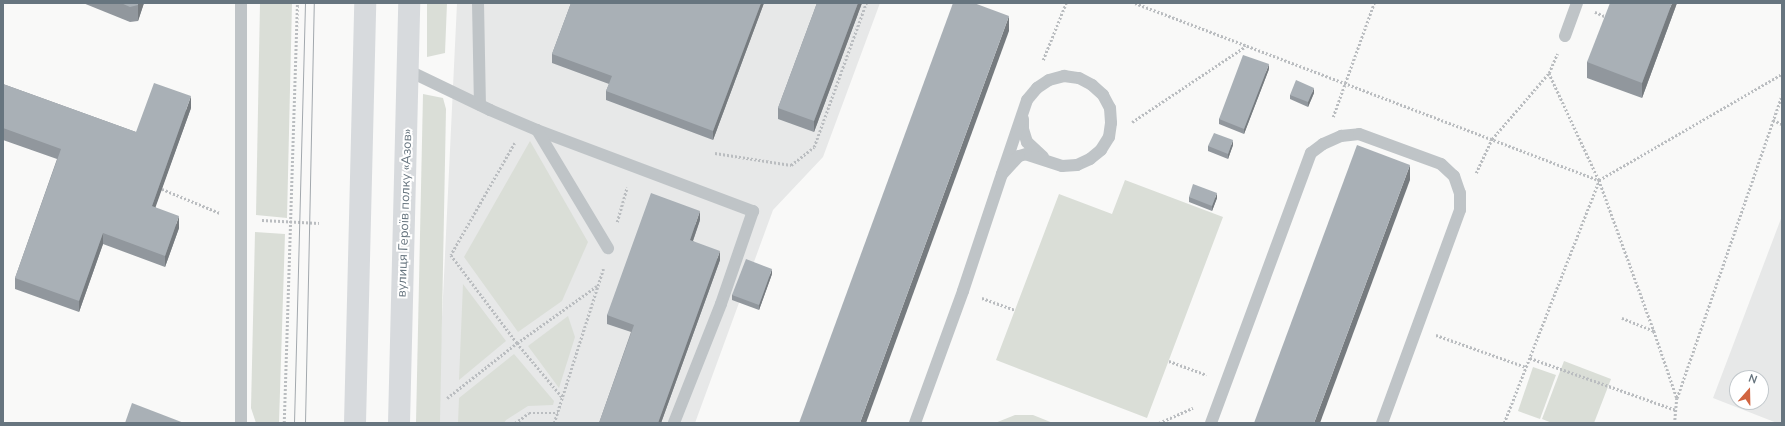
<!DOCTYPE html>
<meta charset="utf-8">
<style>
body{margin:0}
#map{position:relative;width:1785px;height:426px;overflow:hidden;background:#f9f9f8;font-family:"Nunito Sans",sans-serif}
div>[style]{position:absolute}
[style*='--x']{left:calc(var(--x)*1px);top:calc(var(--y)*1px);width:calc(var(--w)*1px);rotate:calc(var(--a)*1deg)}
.built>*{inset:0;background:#e7e8e8}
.green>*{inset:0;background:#daded7}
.path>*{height:2.5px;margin-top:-1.25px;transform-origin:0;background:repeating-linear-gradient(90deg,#babdc0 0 2px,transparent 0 4px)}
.lane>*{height:12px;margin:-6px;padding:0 6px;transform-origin:6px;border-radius:6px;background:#bfc4c7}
.secondary>*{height:22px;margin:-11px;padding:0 11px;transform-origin:11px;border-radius:11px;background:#d7dadd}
.tram>*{height:1px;margin:-0.5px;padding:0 0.5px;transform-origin:0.5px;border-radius:0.5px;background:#a2a8ad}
.wall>*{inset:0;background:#91979d}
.shaded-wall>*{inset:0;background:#767b7f}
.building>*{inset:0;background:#a9b0b6}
span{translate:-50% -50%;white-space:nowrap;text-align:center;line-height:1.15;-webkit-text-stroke:4px #fff;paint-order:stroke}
.street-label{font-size:13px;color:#67757f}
.frame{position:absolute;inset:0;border:4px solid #67757f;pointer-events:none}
.north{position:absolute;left:1729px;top:370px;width:40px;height:40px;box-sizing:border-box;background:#fff;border:1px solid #c2c8cc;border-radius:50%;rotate:20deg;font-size:11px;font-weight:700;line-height:16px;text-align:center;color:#67757f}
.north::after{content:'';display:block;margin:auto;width:14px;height:18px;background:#d16440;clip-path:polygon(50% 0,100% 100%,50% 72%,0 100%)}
</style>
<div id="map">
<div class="built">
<div style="clip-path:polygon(457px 3px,880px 3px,823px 157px,773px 210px,695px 423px,437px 423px)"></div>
<div style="clip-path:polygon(evenodd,1782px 216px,1782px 423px,1777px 423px,1713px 398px,1782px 216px,1737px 378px,1761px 378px,1761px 402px,1737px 402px,1737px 378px)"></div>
</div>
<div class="green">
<div style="clip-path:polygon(260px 3px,292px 3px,287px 218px,256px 215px)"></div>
<div style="clip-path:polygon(427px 3px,447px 3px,445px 53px,427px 57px)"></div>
<div style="clip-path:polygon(423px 94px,443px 98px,446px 109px,440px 423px,416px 423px)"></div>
<div style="clip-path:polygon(530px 141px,588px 242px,562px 301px,518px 332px,464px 257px)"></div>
<div style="clip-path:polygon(1125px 180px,1223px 217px,1147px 418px,996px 360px,1059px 194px,1112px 214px)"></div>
<div style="clip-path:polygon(255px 232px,285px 234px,279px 423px,256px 423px,251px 408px)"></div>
<div style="clip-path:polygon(463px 284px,506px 341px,459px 380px)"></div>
<div style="clip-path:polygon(568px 316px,575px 337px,559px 388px,528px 346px)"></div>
<div style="clip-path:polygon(514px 354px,554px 401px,553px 405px,528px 406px,506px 420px,504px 423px,458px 423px,459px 398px)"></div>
<div style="clip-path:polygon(1564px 361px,1611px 379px,1594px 423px,1552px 423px,1542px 419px)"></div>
<div style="clip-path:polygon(1533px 367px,1556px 375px,1540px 419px,1518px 411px)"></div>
<div style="clip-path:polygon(1015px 415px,1033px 415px,1053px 423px,995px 423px)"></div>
</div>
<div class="path">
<div style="--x:1135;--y:3;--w:497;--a:20.9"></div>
<div style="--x:1599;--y:180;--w:211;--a:-30.1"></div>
<div style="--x:1595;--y:12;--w:13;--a:23"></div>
<div style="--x:1043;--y:60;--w:61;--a:-68"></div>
<div style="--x:1549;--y:73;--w:118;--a:65"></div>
<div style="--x:1599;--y:180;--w:161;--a:70"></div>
<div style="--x:1654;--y:331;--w:71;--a:71.1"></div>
<div style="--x:1677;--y:398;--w:25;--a:95"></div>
<div style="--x:1333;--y:117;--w:121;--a:-70.2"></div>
<div style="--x:1773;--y:120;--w:10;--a:24"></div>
<div style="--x:1132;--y:122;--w:137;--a:-33.7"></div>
<div style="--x:515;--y:143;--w:129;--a:119.7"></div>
<div style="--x:451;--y:255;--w:110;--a:53.1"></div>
<div style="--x:517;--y:343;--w:72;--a:50.1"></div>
<div style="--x:715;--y:153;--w:77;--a:9"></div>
<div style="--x:791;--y:165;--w:29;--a:-38"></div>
<div style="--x:814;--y:147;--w:153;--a:-70.1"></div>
<div style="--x:1476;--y:173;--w:38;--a:-65"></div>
<div style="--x:1492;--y:139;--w:87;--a:-49.2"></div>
<div style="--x:1549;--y:73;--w:21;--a:-67"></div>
<div style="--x:162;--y:189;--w:63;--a:22.5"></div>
<div style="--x:262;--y:220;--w:57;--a:3"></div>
<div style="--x:617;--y:222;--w:36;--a:-74"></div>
<div style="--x:982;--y:298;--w:35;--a:20"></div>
<div style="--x:1622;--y:318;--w:35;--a:22"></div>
<div style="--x:1436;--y:335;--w:96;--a:19.6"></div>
<div style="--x:1530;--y:358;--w:155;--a:19.6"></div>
<div style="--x:1169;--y:361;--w:40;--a:20.2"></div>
<div style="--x:447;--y:398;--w:89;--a:-38.2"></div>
<div style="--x:517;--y:343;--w:98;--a:-35.5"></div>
<div style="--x:1677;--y:398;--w:321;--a:-70.9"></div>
<div style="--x:284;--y:423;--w:420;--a:-88.2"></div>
<div style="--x:515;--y:423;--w:17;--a:-36"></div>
<div style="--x:529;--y:413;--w:29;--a:0"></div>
<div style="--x:554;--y:423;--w:162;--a:-72.3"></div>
<div style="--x:1159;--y:423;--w:37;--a:-24"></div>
<div style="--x:1504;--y:423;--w:261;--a:-68.6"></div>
</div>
<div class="lane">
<div style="--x:241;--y:3;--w:420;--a:90"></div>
<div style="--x:478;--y:3;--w:102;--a:88.9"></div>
<div style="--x:1565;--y:36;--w:35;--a:-70"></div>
<div style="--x:409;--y:71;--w:90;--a:25.7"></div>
<div style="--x:490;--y:110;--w:51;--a:23.1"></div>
<div style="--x:537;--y:130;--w:231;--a:20.6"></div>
<div style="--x:753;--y:211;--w:98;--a:109"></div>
<div style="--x:721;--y:304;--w:128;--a:111.6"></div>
<div style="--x:1023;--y:119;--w:10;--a:90"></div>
<div style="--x:1023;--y:129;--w:14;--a:73"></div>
<div style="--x:1027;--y:142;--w:22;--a:43"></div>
<div style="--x:537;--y:130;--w:138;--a:59"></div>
<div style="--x:915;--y:423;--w:140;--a:-70"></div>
<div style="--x:963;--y:291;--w:123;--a:-71.6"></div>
<div style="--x:1002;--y:174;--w:78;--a:-71.3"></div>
<div style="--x:1027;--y:100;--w:16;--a:-50"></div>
<div style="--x:1037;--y:88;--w:14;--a:-34"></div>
<div style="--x:1049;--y:80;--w:16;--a:-15"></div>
<div style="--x:1064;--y:76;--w:15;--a:8"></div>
<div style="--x:1079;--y:78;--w:15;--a:28"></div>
<div style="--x:1092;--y:85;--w:15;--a:42"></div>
<div style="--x:1103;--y:95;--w:15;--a:62"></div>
<div style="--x:1110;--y:108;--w:15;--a:86"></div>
<div style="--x:1111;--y:123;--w:14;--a:98"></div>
<div style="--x:1109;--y:137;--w:15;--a:122"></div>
<div style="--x:1101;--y:150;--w:14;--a:141"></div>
<div style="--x:1090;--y:159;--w:14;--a:155"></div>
<div style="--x:1077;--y:165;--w:15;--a:176"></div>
<div style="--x:1062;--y:166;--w:38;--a:-162"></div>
<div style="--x:1026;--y:154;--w:7;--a:164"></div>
<div style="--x:1019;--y:156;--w:25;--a:133"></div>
<div style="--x:1211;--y:423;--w:288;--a:-69.7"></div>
<div style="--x:1311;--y:153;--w:15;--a:-37"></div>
<div style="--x:1323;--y:144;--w:20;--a:-24"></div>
<div style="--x:1341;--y:136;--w:18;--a:-6"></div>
<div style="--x:1359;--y:134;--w:87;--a:20.1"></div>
<div style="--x:1441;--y:164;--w:18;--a:43"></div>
<div style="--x:1454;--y:176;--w:18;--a:71"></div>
<div style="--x:1460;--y:193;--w:17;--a:90"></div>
<div style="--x:1460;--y:210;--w:227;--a:110.1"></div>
</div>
<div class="secondary">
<div style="--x:355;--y:423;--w:420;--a:-88.6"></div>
<div style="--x:399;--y:423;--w:420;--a:-88.6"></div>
</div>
<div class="tram">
<div style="--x:294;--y:423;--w:420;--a:-88.5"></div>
<div style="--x:305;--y:423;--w:420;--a:-88.8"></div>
</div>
<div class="wall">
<div style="clip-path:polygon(83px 3px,144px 3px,138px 21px,130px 22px)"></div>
<div style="clip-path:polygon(571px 3px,764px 3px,713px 140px,606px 100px,606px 91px,609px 84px,552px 63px,552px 54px)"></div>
<div style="clip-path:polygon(817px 3px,862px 3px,814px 132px,778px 119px,778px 108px)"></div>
<div style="clip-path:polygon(1677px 3px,1642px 98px,1587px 78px,1587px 62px)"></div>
<div style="clip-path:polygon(1269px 69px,1244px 134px,1219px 124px,1219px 119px)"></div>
<div style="clip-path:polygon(3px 84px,136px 132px,191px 108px,155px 207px,179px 228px,165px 267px,103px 244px,79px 312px,15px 289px,15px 278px,57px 159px,3px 140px)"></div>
<div style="clip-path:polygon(1314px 93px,1308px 107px,1290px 99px,1290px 95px)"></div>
<div style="clip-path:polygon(1233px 145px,1228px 159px,1208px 151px,1208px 146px)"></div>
<div style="clip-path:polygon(1189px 197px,1217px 198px,1212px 211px,1189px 202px)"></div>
<div style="clip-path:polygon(700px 220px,693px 241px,720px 260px,661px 423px,599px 423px,631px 332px,607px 324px,607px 315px)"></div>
<div style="clip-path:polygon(772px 274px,759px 310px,732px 300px,732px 295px)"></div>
</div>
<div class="shaded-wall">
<div style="clip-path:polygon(138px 3px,144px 3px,138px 21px)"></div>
<div style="clip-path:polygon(761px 3px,764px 3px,713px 140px,713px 131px)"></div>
<div style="clip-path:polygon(858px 3px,862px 3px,814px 132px,814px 121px)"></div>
<div style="clip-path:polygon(1672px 3px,1677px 3px,1642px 98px,1642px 83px)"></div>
<div style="clip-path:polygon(1009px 16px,1009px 31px,866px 423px,860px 423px)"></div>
<div style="clip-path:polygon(1269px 64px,1269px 69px,1244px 134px,1244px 129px)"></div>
<div style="clip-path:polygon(1314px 88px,1314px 93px,1308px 107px,1308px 102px)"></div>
<div style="clip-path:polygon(191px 96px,191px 108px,152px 217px,152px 206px)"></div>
<div style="clip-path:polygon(1233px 140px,1233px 145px,1228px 159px,1228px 154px)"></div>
<div style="clip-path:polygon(1410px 165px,1410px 180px,1320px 423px,1314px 423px)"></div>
<div style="clip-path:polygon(1217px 193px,1217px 198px,1212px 211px,1212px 206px)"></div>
<div style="clip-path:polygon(700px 211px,700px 220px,690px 249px,690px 240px)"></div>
<div style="clip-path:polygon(179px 216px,179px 228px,165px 267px,165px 256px)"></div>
<div style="clip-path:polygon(103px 233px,103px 244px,79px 312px,79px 301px)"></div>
<div style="clip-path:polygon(720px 251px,720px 260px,661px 423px,658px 423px)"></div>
<div style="clip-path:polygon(772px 269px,772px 274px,759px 310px,759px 305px)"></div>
</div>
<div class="building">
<div style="clip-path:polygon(121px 3px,138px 3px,138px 5px,130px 7px)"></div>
<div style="clip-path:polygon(571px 3px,761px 3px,713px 131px,606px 91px,612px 76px,552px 54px)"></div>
<div style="clip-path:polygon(817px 3px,858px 3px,814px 121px,778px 108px)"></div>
<div style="clip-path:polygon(953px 3px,974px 3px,1009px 16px,860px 423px,799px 423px)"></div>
<div style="clip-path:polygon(1610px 3px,1672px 3px,1642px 83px,1587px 62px)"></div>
<div style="clip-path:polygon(1243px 55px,1269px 64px,1244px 129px,1219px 119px)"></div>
<div style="clip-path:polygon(1296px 80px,1314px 88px,1308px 102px,1290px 95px)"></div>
<div style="clip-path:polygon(154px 83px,191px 96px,152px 206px,179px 216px,165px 256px,103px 233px,79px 301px,15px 278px,61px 149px,3px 128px,3px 84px,136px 132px)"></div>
<div style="clip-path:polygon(1214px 133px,1233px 140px,1228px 154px,1208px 146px)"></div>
<div style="clip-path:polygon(1357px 145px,1410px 165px,1314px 423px,1254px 423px)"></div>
<div style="clip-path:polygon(1193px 184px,1217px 193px,1212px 206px,1189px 197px)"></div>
<div style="clip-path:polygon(651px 193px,700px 211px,690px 240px,720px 251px,658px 423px,599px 423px,634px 325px,607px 315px)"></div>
<div style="clip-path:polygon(746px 259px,772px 269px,759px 305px,732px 295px)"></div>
<div style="clip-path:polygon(132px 403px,184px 423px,125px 423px)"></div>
</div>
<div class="street-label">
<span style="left:405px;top:213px;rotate:-88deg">вулиця Героїв полку «Азов»</span>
</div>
<div class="frame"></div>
<div class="north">N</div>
</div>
